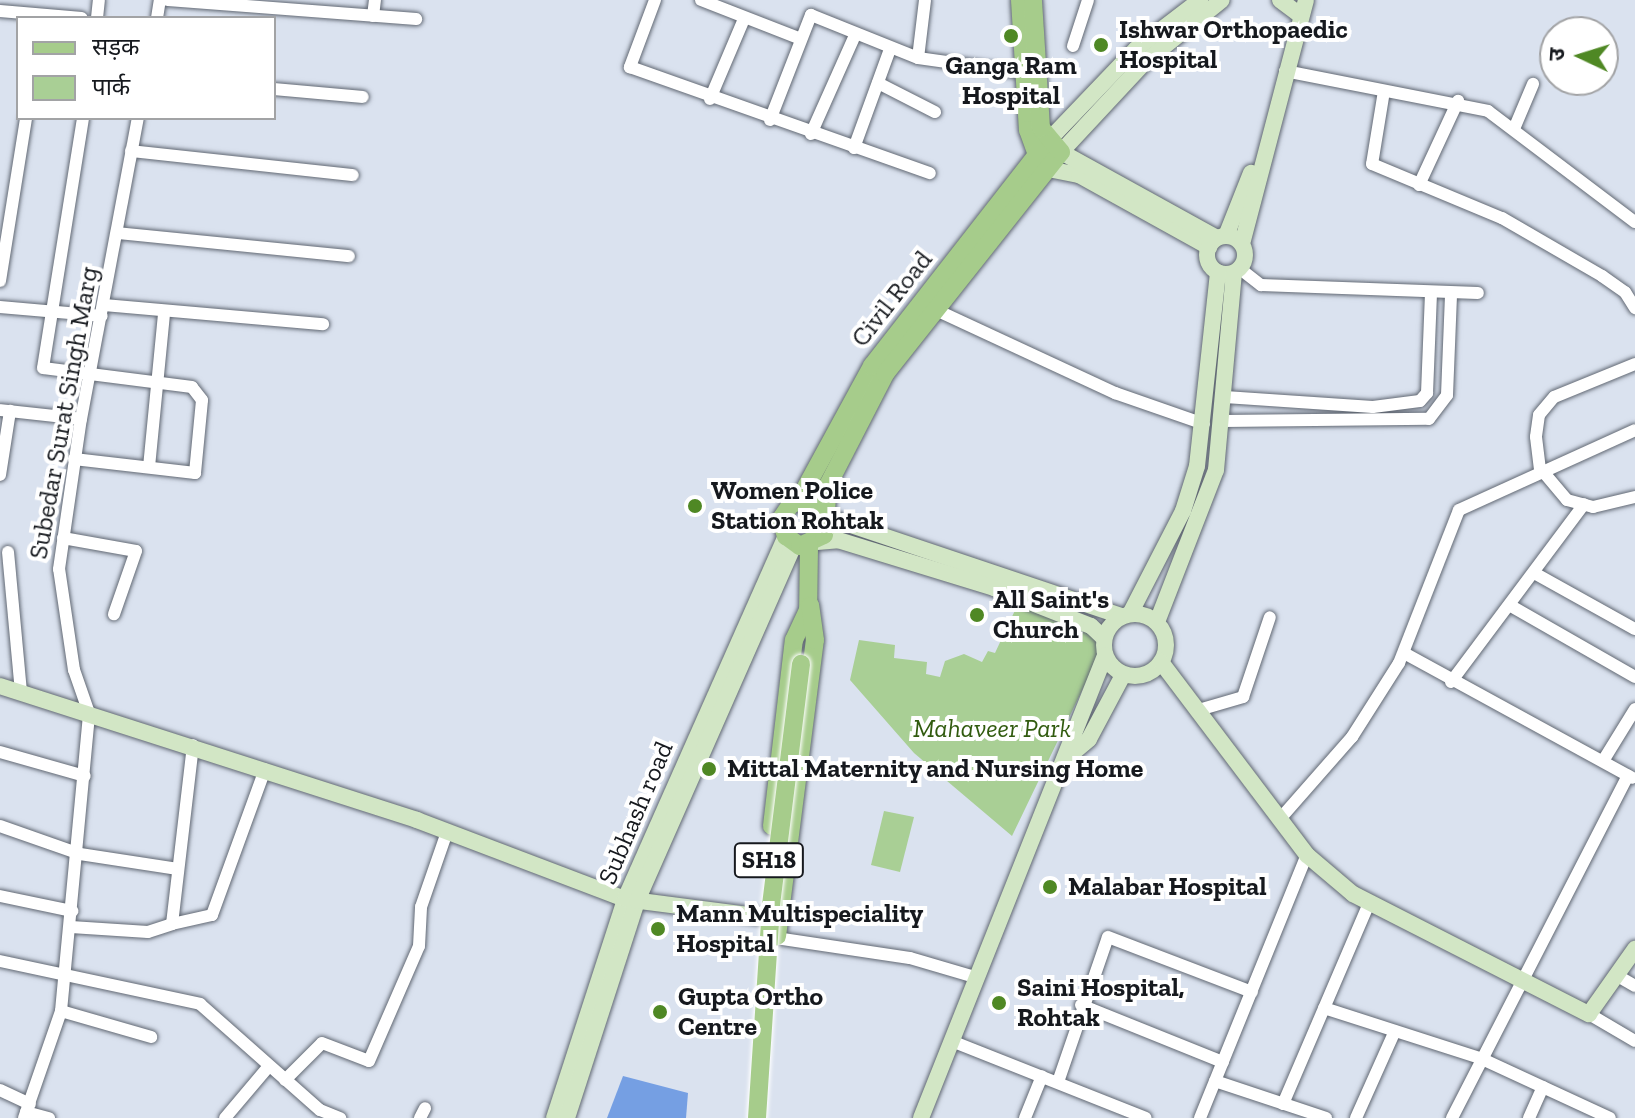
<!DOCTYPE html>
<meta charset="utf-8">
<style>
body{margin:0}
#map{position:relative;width:1635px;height:1118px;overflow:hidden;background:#dae2ef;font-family:"Zilla Slab","Noto Sans Devanagari",serif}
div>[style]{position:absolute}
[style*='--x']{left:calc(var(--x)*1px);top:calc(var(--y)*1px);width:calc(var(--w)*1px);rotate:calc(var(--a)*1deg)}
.green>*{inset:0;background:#a9cf95}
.water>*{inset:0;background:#759fe3}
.roads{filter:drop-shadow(0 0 2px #616873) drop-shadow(0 0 2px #616873)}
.street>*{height:12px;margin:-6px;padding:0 6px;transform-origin:6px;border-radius:6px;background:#fff}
.secondary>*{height:16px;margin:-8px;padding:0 8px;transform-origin:8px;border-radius:8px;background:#d2e6c5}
.secondary>.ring{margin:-8px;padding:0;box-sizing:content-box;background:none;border:16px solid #d2e6c5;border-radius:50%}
.primary>*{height:18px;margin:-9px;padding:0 9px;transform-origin:9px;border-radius:9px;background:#a6cc8b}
.bridges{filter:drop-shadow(0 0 2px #fff) drop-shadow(0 0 2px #fff)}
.primary-bridge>*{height:18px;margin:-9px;padding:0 9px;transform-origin:9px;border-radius:9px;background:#a6cc8b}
.dots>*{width:22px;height:22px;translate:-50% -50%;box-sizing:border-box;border:4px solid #fff;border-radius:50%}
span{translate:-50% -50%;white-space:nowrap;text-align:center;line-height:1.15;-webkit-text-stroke:8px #fff;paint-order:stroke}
.shield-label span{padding:2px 6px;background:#fff;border:2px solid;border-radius:6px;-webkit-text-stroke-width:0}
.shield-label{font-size:24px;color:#16191e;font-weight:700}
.poi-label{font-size:26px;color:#16191e;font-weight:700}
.left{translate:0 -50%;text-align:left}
.street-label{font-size:26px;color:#16191e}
.park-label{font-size:26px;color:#315b0f;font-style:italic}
.legend{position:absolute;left:16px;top:16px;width:260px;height:104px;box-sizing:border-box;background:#fff;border:2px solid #a2a3a5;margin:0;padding:10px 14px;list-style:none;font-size:24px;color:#16191e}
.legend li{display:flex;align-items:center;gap:16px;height:40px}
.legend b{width:40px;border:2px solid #a2a3a5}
.north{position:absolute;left:1539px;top:16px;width:80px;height:80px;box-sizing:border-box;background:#fff;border:2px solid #a2a3a5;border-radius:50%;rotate:274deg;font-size:22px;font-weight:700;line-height:32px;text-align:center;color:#16191e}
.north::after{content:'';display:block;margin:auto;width:28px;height:36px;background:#4f8824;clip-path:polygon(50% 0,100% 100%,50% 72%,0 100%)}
</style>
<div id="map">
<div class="green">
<div style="clip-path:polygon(1017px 606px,1096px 635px,1100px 653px,1012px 836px,914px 753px,850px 680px,859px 640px,895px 645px,894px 658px,927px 662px,926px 674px,940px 677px,945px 661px,964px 654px,982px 662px,988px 651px,995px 653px)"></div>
<div style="clip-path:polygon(884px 811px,914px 817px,900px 872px,871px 865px)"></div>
</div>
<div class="water">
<div style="clip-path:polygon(623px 1076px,688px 1093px,686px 1118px,607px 1118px)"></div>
</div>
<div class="roads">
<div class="street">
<div style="--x:168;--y:0;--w:249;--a:4.4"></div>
<div style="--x:655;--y:0;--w:72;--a:110.5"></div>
<div style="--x:630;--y:67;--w:318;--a:19.5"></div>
<div style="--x:701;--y:0;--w:107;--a:21.3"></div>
<div style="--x:0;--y:11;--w:82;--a:4.9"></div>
<div style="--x:373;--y:16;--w:16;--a:-83"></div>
<div style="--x:97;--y:18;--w:18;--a:-84"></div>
<div style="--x:157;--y:18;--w:18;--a:-81"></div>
<div style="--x:1073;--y:46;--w:48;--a:-71.9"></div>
<div style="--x:918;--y:58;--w:58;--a:-83.1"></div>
<div style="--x:1285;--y:71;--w:207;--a:11.1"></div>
<div style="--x:1488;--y:111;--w:184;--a:37.1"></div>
<div style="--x:878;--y:83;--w:64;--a:27"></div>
<div style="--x:274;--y:89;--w:89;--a:5.1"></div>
<div style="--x:1384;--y:91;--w:74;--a:99.3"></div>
<div style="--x:1372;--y:164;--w:141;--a:22.6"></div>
<div style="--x:1502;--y:218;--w:116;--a:30.1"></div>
<div style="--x:1602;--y:276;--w:28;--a:35"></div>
<div style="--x:1625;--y:292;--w:19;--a:58"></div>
<div style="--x:710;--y:99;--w:87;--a:-67"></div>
<div style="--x:770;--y:120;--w:113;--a:-68.7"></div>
<div style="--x:811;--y:15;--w:115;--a:21.9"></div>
<div style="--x:918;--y:58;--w:108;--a:8"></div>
<div style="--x:1514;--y:129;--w:49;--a:-67.1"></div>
<div style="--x:811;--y:134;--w:108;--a:-66"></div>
<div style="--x:854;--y:148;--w:105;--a:-70"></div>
<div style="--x:131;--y:151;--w:223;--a:6.2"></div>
<div style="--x:1419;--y:185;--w:93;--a:-65.1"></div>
<div style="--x:117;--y:233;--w:233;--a:5.7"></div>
<div style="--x:1239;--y:268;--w:28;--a:38"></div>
<div style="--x:1261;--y:285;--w:217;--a:2.1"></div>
<div style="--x:0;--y:281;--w:165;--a:-80.9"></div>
<div style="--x:104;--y:305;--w:220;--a:5"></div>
<div style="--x:0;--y:307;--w:102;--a:5"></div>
<div style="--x:934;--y:309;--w:200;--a:24.9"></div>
<div style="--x:1115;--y:393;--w:94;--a:19.2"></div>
<div style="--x:1635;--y:364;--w:87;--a:157.8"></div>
<div style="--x:1554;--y:397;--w:23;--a:130"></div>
<div style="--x:1539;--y:415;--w:22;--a:98"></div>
<div style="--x:1536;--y:437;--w:31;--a:83"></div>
<div style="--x:1540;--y:468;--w:42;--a:49.8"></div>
<div style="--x:1567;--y:500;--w:27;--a:15"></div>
<div style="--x:1593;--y:507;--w:43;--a:-13.4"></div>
<div style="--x:1225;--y:397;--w:148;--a:3.9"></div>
<div style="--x:1373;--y:407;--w:47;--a:-7.3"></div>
<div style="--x:1420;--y:401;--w:11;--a:-49"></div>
<div style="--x:1427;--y:393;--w:100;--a:-87.7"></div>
<div style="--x:0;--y:410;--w:81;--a:6.3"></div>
<div style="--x:1223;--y:421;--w:206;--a:-0.6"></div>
<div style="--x:1429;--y:419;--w:30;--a:-53"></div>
<div style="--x:1447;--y:395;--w:101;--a:-87.7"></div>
<div style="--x:74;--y:459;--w:122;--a:6.6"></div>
<div style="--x:195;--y:473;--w:73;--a:-84.5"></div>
<div style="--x:202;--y:400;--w:16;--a:-128"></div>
<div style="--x:192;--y:387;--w:150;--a:-172.7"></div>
<div style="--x:43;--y:368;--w:253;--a:-80.9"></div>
<div style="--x:149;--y:467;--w:155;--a:-84.4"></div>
<div style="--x:0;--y:475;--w:65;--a:-81.1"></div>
<div style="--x:63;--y:538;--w:74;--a:10.1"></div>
<div style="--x:136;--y:551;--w:67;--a:109.2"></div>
<div style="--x:8;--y:552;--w:142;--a:84.7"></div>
<div style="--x:1536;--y:574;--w:113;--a:29.1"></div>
<div style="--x:1511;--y:606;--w:143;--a:29.8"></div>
<div style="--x:1404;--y:653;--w:260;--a:28.7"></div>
<div style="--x:1451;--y:682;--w:222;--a:-53.2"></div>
<div style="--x:1202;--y:709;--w:43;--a:-16.3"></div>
<div style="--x:1243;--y:697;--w:84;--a:-71.4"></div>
<div style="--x:0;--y:752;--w:88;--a:15.8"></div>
<div style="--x:1603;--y:761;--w:61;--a:-58.4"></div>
<div style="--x:1279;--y:820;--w:111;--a:-48.7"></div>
<div style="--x:1352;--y:737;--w:88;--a:-57.6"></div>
<div style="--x:1399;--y:663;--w:164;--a:-68.6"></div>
<div style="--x:1459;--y:510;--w:193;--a:-24.4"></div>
<div style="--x:0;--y:826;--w:85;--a:19.3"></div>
<div style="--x:80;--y:854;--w:99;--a:8.7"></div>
<div style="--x:0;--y:896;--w:74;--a:11.8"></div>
<div style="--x:172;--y:924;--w:41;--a:-12.7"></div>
<div style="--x:212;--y:915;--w:155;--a:-70"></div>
<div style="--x:71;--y:927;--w:77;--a:3.7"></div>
<div style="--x:148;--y:932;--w:25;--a:-18"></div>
<div style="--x:172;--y:924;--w:180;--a:-83.3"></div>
<div style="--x:776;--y:938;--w:135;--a:8.5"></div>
<div style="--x:910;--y:958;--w:71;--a:16.4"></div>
<div style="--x:0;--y:961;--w:205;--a:12.1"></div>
<div style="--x:200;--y:1004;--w:160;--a:41.5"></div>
<div style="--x:320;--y:1110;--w:22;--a:22"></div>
<div style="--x:1616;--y:975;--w:22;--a:30"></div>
<div style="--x:1081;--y:1005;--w:153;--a:21.9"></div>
<div style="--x:1324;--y:1008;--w:164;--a:17.8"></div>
<div style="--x:1480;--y:1058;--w:143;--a:24.8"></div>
<div style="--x:61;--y:1011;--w:94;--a:16.1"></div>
<div style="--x:1589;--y:1014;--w:53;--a:30.4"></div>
<div style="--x:954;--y:1042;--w:206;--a:21.6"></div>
<div style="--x:285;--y:1080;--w:52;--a:-45"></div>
<div style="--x:322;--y:1043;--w:50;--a:21"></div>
<div style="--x:369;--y:1061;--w:125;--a:-66.5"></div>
<div style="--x:419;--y:946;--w:39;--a:-87"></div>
<div style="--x:421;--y:907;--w:79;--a:-70.9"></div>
<div style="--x:1215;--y:1081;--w:117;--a:18.4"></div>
<div style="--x:1058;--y:1082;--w:153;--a:-71"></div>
<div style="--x:1108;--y:937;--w:154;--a:20.9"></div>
<div style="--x:0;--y:1090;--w:33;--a:25"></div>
<div style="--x:1283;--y:1104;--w:219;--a:-66.8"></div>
<div style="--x:26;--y:1112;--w:24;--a:15"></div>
<div style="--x:24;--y:1118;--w:113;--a:-70.9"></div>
<div style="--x:61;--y:1011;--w:299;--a:-84.6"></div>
<div style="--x:89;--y:713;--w:46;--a:-109.2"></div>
<div style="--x:74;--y:670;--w:102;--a:-98.4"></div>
<div style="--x:59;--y:569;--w:152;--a:-81.7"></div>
<div style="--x:81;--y:419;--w:306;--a:-79.3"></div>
<div style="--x:225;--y:1118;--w:68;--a:-49.8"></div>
<div style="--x:420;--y:1118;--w:11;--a:-63"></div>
<div style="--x:1025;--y:1118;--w:45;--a:-68"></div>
<div style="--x:1200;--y:1118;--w:284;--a:-67.9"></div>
<div style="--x:1356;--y:1118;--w:95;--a:-65.9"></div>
<div style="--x:1452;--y:1118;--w:385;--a:-62.8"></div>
<div style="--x:1529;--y:1118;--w:34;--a:-66"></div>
</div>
<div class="secondary">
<div style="--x:1280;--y:0;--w:26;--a:37"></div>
<div style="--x:1047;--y:142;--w:129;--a:-46.3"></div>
<div style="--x:1136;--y:49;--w:81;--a:-37.4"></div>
<div style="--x:1048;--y:169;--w:32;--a:11"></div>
<div style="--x:1079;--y:175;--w:149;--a:29"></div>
<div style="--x:1226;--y:236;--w:68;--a:-68.4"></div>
<div class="ring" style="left:1207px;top:236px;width:22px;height:22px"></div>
<div style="--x:1217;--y:238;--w:178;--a:-151.1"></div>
<div style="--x:1061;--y:152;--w:125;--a:-47"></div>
<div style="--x:1146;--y:61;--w:97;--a:-38.8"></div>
<div style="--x:1242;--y:244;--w:252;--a:-75.3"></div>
<div style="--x:827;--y:517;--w:310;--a:18.6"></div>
<div style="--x:817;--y:542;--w:21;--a:-5"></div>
<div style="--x:838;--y:540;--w:163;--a:17.1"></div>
<div style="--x:994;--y:588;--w:104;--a:21.4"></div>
<div style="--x:1091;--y:626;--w:18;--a:43"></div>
<div class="ring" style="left:1104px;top:614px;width:46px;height:46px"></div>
<div style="--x:1130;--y:614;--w:116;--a:-62.8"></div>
<div style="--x:1183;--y:511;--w:47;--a:-72.7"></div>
<div style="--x:1197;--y:466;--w:195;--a:-83.8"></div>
<div style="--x:1157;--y:622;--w:163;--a:-68.8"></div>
<div style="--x:1216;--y:470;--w:198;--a:-84.8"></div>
<div style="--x:1161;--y:662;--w:242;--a:52.9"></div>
<div style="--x:1307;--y:855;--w:60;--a:40.3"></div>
<div style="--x:1353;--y:894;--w:265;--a:27"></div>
<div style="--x:1589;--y:1014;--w:80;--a:-54.7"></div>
<div style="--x:0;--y:686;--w:438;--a:17.8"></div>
<div style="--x:417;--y:820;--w:222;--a:20.8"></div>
<div style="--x:625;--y:899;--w:155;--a:7.4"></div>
<div style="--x:1069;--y:756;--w:26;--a:-40"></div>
<div style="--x:1089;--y:739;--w:72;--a:-62"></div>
<div style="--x:554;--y:1118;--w:230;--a:-72"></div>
<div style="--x:625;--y:899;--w:397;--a:-66.1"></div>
<div style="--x:567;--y:1118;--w:228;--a:-72.1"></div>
<div style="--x:637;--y:901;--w:391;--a:-66.2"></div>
<div style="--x:921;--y:1118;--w:498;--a:-68.3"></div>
</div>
<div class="primary">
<div style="--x:1020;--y:0;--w:130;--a:86.5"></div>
<div style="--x:1028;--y:130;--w:35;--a:70"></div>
<div style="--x:799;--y:500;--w:153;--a:-61.4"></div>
<div style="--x:872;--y:366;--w:284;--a:-52"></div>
<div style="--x:823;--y:509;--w:17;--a:-149"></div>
<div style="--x:808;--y:500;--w:17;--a:167"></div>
<div style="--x:791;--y:504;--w:18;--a:124"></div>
<div style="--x:781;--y:519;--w:18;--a:74"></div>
<div style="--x:786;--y:536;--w:17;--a:36"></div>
<div style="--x:800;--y:546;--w:26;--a:-25"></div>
<div style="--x:824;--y:535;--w:50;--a:-85.4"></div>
<div style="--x:828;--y:485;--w:125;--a:-62.8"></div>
<div style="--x:885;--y:374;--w:283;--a:-51.6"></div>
<div style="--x:1061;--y:152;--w:31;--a:-130"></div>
<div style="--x:1041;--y:128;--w:128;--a:-93.6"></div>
<div style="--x:808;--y:618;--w:73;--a:-89.2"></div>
<div style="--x:772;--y:826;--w:187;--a:-83.3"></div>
<div style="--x:794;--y:640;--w:38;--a:-65"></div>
<div style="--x:777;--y:936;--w:298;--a:-82.7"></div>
<div style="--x:815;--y:640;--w:34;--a:-98"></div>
</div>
</div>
<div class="bridges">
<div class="primary-bridge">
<div style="--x:757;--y:1118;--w:213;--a:-86.2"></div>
<div style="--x:771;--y:905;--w:243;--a:-82.9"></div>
</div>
</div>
<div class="dots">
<div style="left:1011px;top:36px;background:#4f8824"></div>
<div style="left:1101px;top:45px;background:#4f8824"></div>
<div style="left:695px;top:506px;background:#4f8824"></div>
<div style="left:977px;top:615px;background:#4f8824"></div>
<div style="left:709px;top:769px;background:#4f8824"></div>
<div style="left:1050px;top:887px;background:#4f8824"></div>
<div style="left:658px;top:929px;background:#4f8824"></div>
<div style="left:999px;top:1003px;background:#4f8824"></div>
<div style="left:660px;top:1012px;background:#4f8824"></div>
</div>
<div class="shield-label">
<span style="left:769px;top:860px">SH18</span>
</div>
<div class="poi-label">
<span class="left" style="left:1119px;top:45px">Ishwar Orthopaedic<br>Hospital</span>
<span style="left:1011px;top:81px">Ganga Ram<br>Hospital</span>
<span class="left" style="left:711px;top:506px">Women Police<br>Station Rohtak</span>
<span class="left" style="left:993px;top:615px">All Saint's<br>Church</span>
<span class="left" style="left:727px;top:769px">Mittal Maternity and Nursing Home</span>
<span class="left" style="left:1068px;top:887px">Malabar Hospital</span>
<span class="left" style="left:676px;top:929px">Mann Multispeciality<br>Hospital</span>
<span class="left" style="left:1017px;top:1003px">Saini Hospital,<br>Rohtak</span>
<span class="left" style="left:678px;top:1012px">Gupta Ortho<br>Centre</span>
</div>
<div class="street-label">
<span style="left:892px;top:299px;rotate:-52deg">Civil Road</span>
<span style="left:64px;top:413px;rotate:-80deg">Subedar Surat Singh Marg</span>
<span style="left:636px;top:813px;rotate:-67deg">Subhash road</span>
</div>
<div class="park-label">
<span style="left:992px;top:729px">Mahaveer Park</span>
</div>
<ul class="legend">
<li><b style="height:10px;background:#a6cc8b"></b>सड़क</li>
<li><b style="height:22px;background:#a9cf95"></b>पार्क</li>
</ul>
<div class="north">उ</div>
</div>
